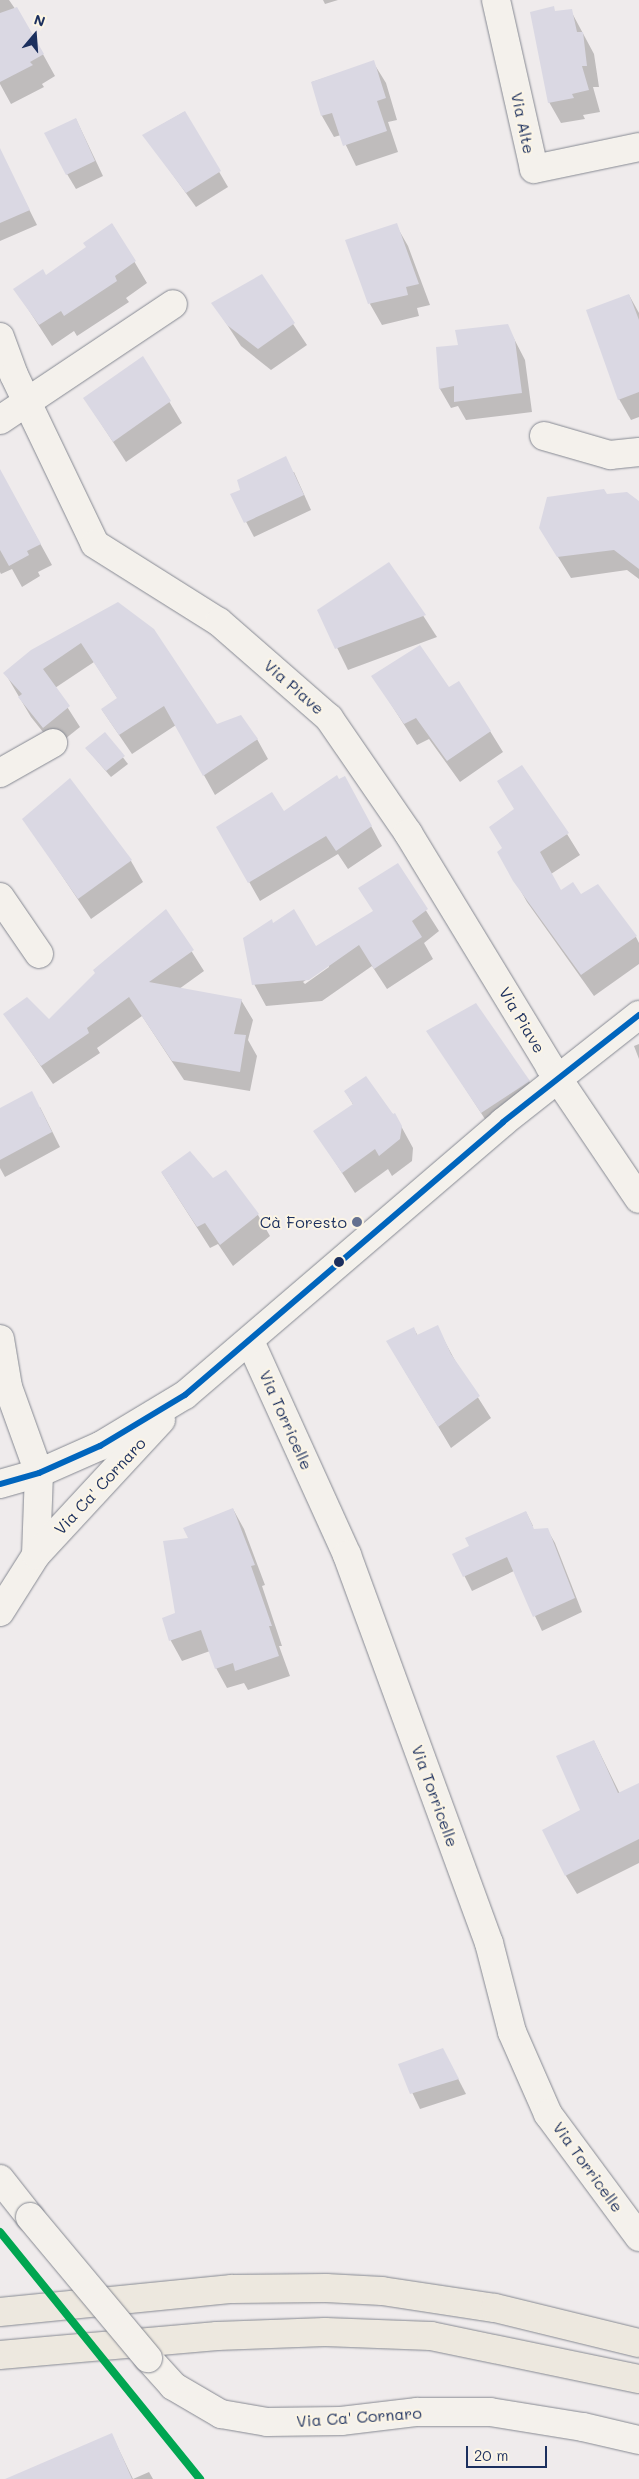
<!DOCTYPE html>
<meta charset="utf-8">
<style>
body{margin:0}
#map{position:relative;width:639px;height:2479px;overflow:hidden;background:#efebec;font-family:Mali,sans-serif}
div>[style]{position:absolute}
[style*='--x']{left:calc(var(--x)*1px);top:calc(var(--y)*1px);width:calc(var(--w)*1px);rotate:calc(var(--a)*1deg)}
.shadow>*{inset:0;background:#0003}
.building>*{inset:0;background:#dad8e3}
.roads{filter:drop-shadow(0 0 1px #868992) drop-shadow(0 0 1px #868992)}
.minor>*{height:28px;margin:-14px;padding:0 14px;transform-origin:14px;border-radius:14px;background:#f4f1ec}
.highway>*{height:28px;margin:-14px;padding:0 14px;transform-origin:14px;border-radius:14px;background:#ede8df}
.bridges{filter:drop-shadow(0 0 1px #868992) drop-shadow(0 0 1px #868992)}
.minor-bridge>*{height:28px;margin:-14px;padding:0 14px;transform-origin:14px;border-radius:14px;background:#f4f1ec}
.bus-1>*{height:6px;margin:-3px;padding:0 3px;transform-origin:3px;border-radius:3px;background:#0065bd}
.rail-1>*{height:8px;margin:-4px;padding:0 4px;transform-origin:4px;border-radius:4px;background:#00a651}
.dots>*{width:14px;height:14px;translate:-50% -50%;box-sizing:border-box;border:2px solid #fcf5e5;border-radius:50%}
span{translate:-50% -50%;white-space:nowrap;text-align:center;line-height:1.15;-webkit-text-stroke:4px #fcf5e5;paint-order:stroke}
.street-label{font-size:16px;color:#1b2f5e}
.poi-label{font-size:16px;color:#1b2f5e}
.right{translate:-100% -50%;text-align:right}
.north{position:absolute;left:10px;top:10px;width:50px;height:50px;-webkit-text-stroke:4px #fcf5e5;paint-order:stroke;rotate:18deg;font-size:14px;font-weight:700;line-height:20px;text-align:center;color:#1b2f5e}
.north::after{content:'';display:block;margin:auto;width:18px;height:22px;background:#1b2f5e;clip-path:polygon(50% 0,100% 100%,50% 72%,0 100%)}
.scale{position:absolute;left:466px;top:2446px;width:81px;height:22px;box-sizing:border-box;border:2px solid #1b2f5e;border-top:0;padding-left:6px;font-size:15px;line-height:18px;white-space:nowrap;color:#1b2f5e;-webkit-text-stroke:4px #fcf5e5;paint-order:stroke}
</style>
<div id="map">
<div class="shadow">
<div style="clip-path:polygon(0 0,9px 0,29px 29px,55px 76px,42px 84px,44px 87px,11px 104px,0 84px)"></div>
<div style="clip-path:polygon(323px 0,338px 0,325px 4px)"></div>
<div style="clip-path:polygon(571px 11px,594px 54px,599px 87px,593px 87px,600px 112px,583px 115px,585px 119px,561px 123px,549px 102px,556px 12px)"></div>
<div style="clip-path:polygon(373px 62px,386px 83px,397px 120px,388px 122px,398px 152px,356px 166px,341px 135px,334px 137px,322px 116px,312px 82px)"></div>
<div style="clip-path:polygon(184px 112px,228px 187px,196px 207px,144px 135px)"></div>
<div style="clip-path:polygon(76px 119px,103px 176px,76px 189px,67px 174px)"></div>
<div style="clip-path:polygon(0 152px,37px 225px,0 241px)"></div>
<div style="clip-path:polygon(112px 224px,147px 283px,126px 298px,129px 302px,77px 336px,74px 331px,52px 346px,15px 289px,46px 277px,87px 248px)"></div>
<div style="clip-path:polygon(396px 225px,408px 246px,430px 305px,417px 308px,419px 316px,382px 325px,370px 304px)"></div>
<div style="clip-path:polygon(261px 276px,307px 345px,271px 370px,241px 346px,213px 303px)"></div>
<div style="clip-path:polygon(629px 295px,639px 313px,639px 417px,631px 420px,619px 399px)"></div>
<div style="clip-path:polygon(507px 325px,525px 360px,532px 412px,466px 420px,458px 406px,451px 408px,440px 389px,437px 348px,459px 346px)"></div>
<div style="clip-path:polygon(143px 358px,182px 423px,126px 462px,85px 399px)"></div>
<div style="clip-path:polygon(294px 472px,311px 510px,254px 537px,232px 495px)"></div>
<div style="clip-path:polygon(0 480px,25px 516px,52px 565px,38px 572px,40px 576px,22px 587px,12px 569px,1px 574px,0 572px)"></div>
<div style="clip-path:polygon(607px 495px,639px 503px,639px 579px,627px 570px,571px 578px,553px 549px)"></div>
<div style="clip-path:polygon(389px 563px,437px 637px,348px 670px,319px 611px)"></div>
<div style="clip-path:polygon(118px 604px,216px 726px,257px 739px,268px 759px,215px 795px,176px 725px,132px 754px,102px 710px,118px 699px,94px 662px,55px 688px,80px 727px,55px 747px,31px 717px,5px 673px)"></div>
<div style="clip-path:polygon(373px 676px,449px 689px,490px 731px,503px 752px,460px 782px,429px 739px,417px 745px)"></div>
<div style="clip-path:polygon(105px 734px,128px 764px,111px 777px,86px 748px)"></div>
<div style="clip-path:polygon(69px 780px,131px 861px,143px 882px,91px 919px,24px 819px)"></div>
<div style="clip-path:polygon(355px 797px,382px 846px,348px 869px,338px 854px,260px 901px,218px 827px)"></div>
<div style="clip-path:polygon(567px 834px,580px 855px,551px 874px,561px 892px,581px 896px,636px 937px,639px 943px,639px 964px,594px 996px,527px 902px,499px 852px)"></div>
<div style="clip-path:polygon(evenodd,397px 865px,439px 931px,424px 943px,433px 959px,387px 989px,372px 966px,322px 1001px,266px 1006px,254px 984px,274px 925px,316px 947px,373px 912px,397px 865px,329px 964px,329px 967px,305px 984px,303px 982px,329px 964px)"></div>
<div style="clip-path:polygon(166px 911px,204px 971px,179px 989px,241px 1000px,253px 1020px,248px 1040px,257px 1056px,250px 1091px,184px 1080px,142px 1016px,97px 1048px,100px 1053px,53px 1084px,5px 1014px,49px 1021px)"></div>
<div style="clip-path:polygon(428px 1031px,529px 1081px,541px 1102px,494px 1133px)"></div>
<div style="clip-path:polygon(639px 1044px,639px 1059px,634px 1046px)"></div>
<div style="clip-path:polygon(345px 1091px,395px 1115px,413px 1148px,412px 1161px,392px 1176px,388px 1169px,355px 1193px,315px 1131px,354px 1106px)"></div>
<div style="clip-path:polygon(40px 1107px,60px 1147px,5px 1177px,0 1168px,0 1110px)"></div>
<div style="clip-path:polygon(162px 1173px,213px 1180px,258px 1215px,270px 1236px,233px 1266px,218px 1244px,210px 1248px)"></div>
<div style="clip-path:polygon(437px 1327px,458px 1366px,491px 1418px,451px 1448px,400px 1363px,414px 1329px,418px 1336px)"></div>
<div style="clip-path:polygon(233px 1509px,244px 1529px,265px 1585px,262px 1586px,282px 1646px,279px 1646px,290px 1676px,248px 1690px,244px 1683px,227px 1688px,216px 1668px,210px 1651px,182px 1661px,171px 1641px,163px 1619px,176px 1614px,190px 1539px)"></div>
<div style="clip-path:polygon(526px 1512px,533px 1526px,531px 1526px,535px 1535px,547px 1529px,555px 1543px,582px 1612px,542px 1631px,514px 1571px,472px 1591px,454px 1555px,471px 1547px)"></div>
<div style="clip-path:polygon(594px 1741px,620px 1794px,639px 1784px,639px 1863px,577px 1894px,566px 1876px,582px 1811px)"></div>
<div style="clip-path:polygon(399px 2065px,451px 2065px,466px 2094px,420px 2109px)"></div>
<div style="clip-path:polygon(112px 2435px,133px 2479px,149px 2472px,153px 2479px,19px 2479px)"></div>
</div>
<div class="building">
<div style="clip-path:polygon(554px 6px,555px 11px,572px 9px,577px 32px,583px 32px,587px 66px,582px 66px,589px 90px,572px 94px,574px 98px,548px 103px,530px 12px)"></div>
<div style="clip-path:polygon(17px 7px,44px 54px,30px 62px,33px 65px,0 82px,0 13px)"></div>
<div style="clip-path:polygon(374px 60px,386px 98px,377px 101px,387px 131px,343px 146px,332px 113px,321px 116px,311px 82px)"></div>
<div style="clip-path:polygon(185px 111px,221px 171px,186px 193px,142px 135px)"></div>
<div style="clip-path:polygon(76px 118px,95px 161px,66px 175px,44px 133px)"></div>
<div style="clip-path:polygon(0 148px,30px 210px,0 223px)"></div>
<div style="clip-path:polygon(112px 223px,136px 261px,115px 276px,117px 281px,64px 316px,61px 311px,39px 325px,13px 289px,43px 269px,46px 275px,86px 247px,83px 243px)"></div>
<div style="clip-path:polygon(397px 223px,419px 284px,406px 287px,408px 295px,368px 304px,345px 240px)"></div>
<div style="clip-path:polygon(262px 274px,295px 323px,258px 349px,227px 325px,211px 303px)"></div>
<div style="clip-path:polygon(629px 294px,639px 320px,639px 392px,618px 400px,586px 310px)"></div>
<div style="clip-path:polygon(508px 324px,515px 340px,522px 393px,454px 402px,454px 386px,439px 389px,436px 347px,458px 345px,455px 330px)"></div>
<div style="clip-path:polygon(143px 356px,171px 401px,113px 442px,83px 398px)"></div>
<div style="clip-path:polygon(286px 456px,304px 495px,244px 523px,230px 494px,240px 490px,237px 480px)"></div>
<div style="clip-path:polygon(0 469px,41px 544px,27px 551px,29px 555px,9px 566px,0 550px)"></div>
<div style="clip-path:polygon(604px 489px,607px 494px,627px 492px,639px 501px,639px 569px,614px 550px,557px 557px,539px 528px,547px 497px)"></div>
<div style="clip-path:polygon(389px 562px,426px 615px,335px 649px,317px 610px)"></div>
<div style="clip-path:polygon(118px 602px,154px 629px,217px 724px,241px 715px,258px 739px,203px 776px,164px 706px,119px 735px,101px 709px,117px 698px,81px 643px,43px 669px,70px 706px,43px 728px,18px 697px,22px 694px,3px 673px,31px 650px)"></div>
<div style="clip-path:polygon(420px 645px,449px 687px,459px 681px,491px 731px,447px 761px,416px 718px,404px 724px,371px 676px)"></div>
<div style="clip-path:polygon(105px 732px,125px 756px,106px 771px,85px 748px)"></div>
<div style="clip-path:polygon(522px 765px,569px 833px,540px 852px,561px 890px,573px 882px,581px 894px,598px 884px,637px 936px,581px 975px,513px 881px,497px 852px,502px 848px,489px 827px,514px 809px,497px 781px)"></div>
<div style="clip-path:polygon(337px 775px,339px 779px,345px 776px,372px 826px,336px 851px,326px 836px,248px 883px,216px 827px,272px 792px,284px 811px)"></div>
<div style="clip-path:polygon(70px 778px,132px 860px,78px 899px,22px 819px)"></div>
<div style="clip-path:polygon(398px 863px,428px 909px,412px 921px,422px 937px,374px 969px,359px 945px,309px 980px,252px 985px,243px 938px,272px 919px,273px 923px,294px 909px,316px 946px,373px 911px,358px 888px)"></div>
<div style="clip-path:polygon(166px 909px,194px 950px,149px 982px,242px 999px,234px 1034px,246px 1035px,240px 1072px,172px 1061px,129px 997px,87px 1028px,89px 1033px,41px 1066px,3px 1014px,27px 997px,49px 1019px,95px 973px,93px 970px)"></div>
<div style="clip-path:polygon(476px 1003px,530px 1081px,481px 1113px,426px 1031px)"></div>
<div style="clip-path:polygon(366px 1076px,393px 1114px,395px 1113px,402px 1126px,400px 1139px,379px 1156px,375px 1149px,342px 1173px,313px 1131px,353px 1104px,344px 1091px)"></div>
<div style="clip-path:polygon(32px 1091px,52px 1132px,0 1160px,0 1108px)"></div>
<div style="clip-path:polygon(190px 1151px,213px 1178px,226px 1170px,259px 1214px,220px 1245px,205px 1223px,197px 1227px,161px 1172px)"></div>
<div style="clip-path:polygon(438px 1325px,451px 1354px,480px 1396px,438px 1427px,386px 1341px,414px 1327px,417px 1335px)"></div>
<div style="clip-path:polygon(233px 1508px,255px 1565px,251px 1566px,272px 1626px,269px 1626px,279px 1656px,235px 1671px,233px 1663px,215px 1669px,201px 1630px,169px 1641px,162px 1618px,175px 1613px,163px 1541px,188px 1538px,183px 1528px)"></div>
<div style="clip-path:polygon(526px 1511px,534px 1529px,548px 1528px,575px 1598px,533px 1617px,507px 1557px,463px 1577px,452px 1554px,469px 1546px,465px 1538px)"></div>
<div style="clip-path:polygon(594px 1740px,618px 1793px,639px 1783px,639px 1839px,565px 1876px,542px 1830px,580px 1810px,556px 1756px)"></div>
<div style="clip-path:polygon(443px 2048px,459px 2079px,410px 2094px,398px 2064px)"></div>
<div style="clip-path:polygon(112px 2433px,132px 2479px,5px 2479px)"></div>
</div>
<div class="roads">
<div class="minor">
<div style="--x:496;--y:0;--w:173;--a:77.3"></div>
<div style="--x:534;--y:169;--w:107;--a:-11.8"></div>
<div style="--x:0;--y:337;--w:40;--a:69.8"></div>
<div style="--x:14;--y:375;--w:187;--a:64.4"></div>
<div style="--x:95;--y:544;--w:146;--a:32.2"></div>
<div style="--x:219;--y:622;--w:146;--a:41.1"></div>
<div style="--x:329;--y:718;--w:140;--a:55.5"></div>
<div style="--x:408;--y:833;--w:274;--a:58.7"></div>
<div style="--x:550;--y:1067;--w:159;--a:56"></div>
<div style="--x:0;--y:420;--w:208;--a:-33.8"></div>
<div style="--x:544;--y:436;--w:69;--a:16.1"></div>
<div style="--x:610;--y:455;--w:29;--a:-6"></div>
<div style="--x:0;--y:773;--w:61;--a:-29.5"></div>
<div style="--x:0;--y:897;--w:69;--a:55.6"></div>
<div style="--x:0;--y:1339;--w:49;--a:80.5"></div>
<div style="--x:8;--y:1387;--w:91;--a:70.2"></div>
<div style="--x:39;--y:1473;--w:82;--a:92.1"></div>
<div style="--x:250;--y:1341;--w:235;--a:65.6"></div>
<div style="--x:347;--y:1555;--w:413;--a:69.9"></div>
<div style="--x:489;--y:1943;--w:92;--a:75.5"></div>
<div style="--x:512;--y:2032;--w:90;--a:66.3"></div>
<div style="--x:548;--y:2114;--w:153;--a:53.5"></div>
<div style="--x:0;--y:1484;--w:41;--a:-15.8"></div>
<div style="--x:39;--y:1473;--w:67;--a:-23.9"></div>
<div style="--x:100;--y:1446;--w:99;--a:-31"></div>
<div style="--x:185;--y:1395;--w:419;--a:-40.6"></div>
<div style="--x:503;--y:1122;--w:173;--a:-38.2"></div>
<div style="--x:0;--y:1612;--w:67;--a:-57.7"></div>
<div style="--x:36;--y:1555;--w:184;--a:-47.2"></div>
<div style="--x:0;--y:2179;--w:48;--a:51.7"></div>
<div style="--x:148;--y:2358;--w:38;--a:48"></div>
<div style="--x:173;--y:2386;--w:56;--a:30.3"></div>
<div style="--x:221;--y:2414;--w:47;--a:9.9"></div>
<div style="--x:267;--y:2422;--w:74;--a:-0.8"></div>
<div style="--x:341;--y:2421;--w:77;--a:-6.8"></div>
<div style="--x:417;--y:2412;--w:73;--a:0"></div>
<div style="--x:490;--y:2412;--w:94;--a:9.2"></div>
<div style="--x:583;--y:2427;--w:57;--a:13.1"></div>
</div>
<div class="highway">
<div style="--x:0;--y:2312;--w:233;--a:-5.7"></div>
<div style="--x:232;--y:2289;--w:94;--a:-0.6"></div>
<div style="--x:326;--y:2288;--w:56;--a:3.1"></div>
<div style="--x:382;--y:2291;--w:114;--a:8.6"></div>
<div style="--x:495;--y:2308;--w:148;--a:13.7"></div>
<div style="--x:0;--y:2355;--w:218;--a:-5"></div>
<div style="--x:217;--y:2336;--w:108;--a:-2.1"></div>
<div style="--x:325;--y:2332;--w:106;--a:2.2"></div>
<div style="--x:431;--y:2336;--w:212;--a:11.7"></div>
</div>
</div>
<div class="bridges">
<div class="minor-bridge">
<div style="--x:30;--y:2217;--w:184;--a:50.1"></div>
</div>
</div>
<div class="bus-1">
<div style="--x:0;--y:1484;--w:41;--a:-15.8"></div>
<div style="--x:39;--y:1473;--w:67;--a:-23.9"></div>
<div style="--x:100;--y:1446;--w:99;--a:-31"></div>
<div style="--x:185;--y:1395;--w:419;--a:-40.6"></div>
<div style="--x:503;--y:1122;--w:173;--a:-38.2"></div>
</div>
<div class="rail-1">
<div style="--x:0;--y:2232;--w:318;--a:51"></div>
</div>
<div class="dots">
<div style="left:357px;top:1222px;background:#657190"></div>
<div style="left:339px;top:1262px;background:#1b2f5e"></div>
</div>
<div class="street-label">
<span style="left:523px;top:123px;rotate:78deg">Via Alte</span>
<span style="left:294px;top:687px;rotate:41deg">Via Piave</span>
<span style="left:522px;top:1020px;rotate:59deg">Via Piave</span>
<span style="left:286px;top:1420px;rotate:66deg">Via Torricelle</span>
<span style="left:100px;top:1486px;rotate:-47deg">Via Ca' Cornaro</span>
<span style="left:435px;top:1796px;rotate:70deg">Via Torricelle</span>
<span style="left:588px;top:2167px;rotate:54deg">Via Torricelle</span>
<span style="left:359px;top:2417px;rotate:-4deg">Via Ca' Cornaro</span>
</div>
<div class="poi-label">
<span class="right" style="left:347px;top:1222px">Cà Foresto</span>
</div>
<div class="north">N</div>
<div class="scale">20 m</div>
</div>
